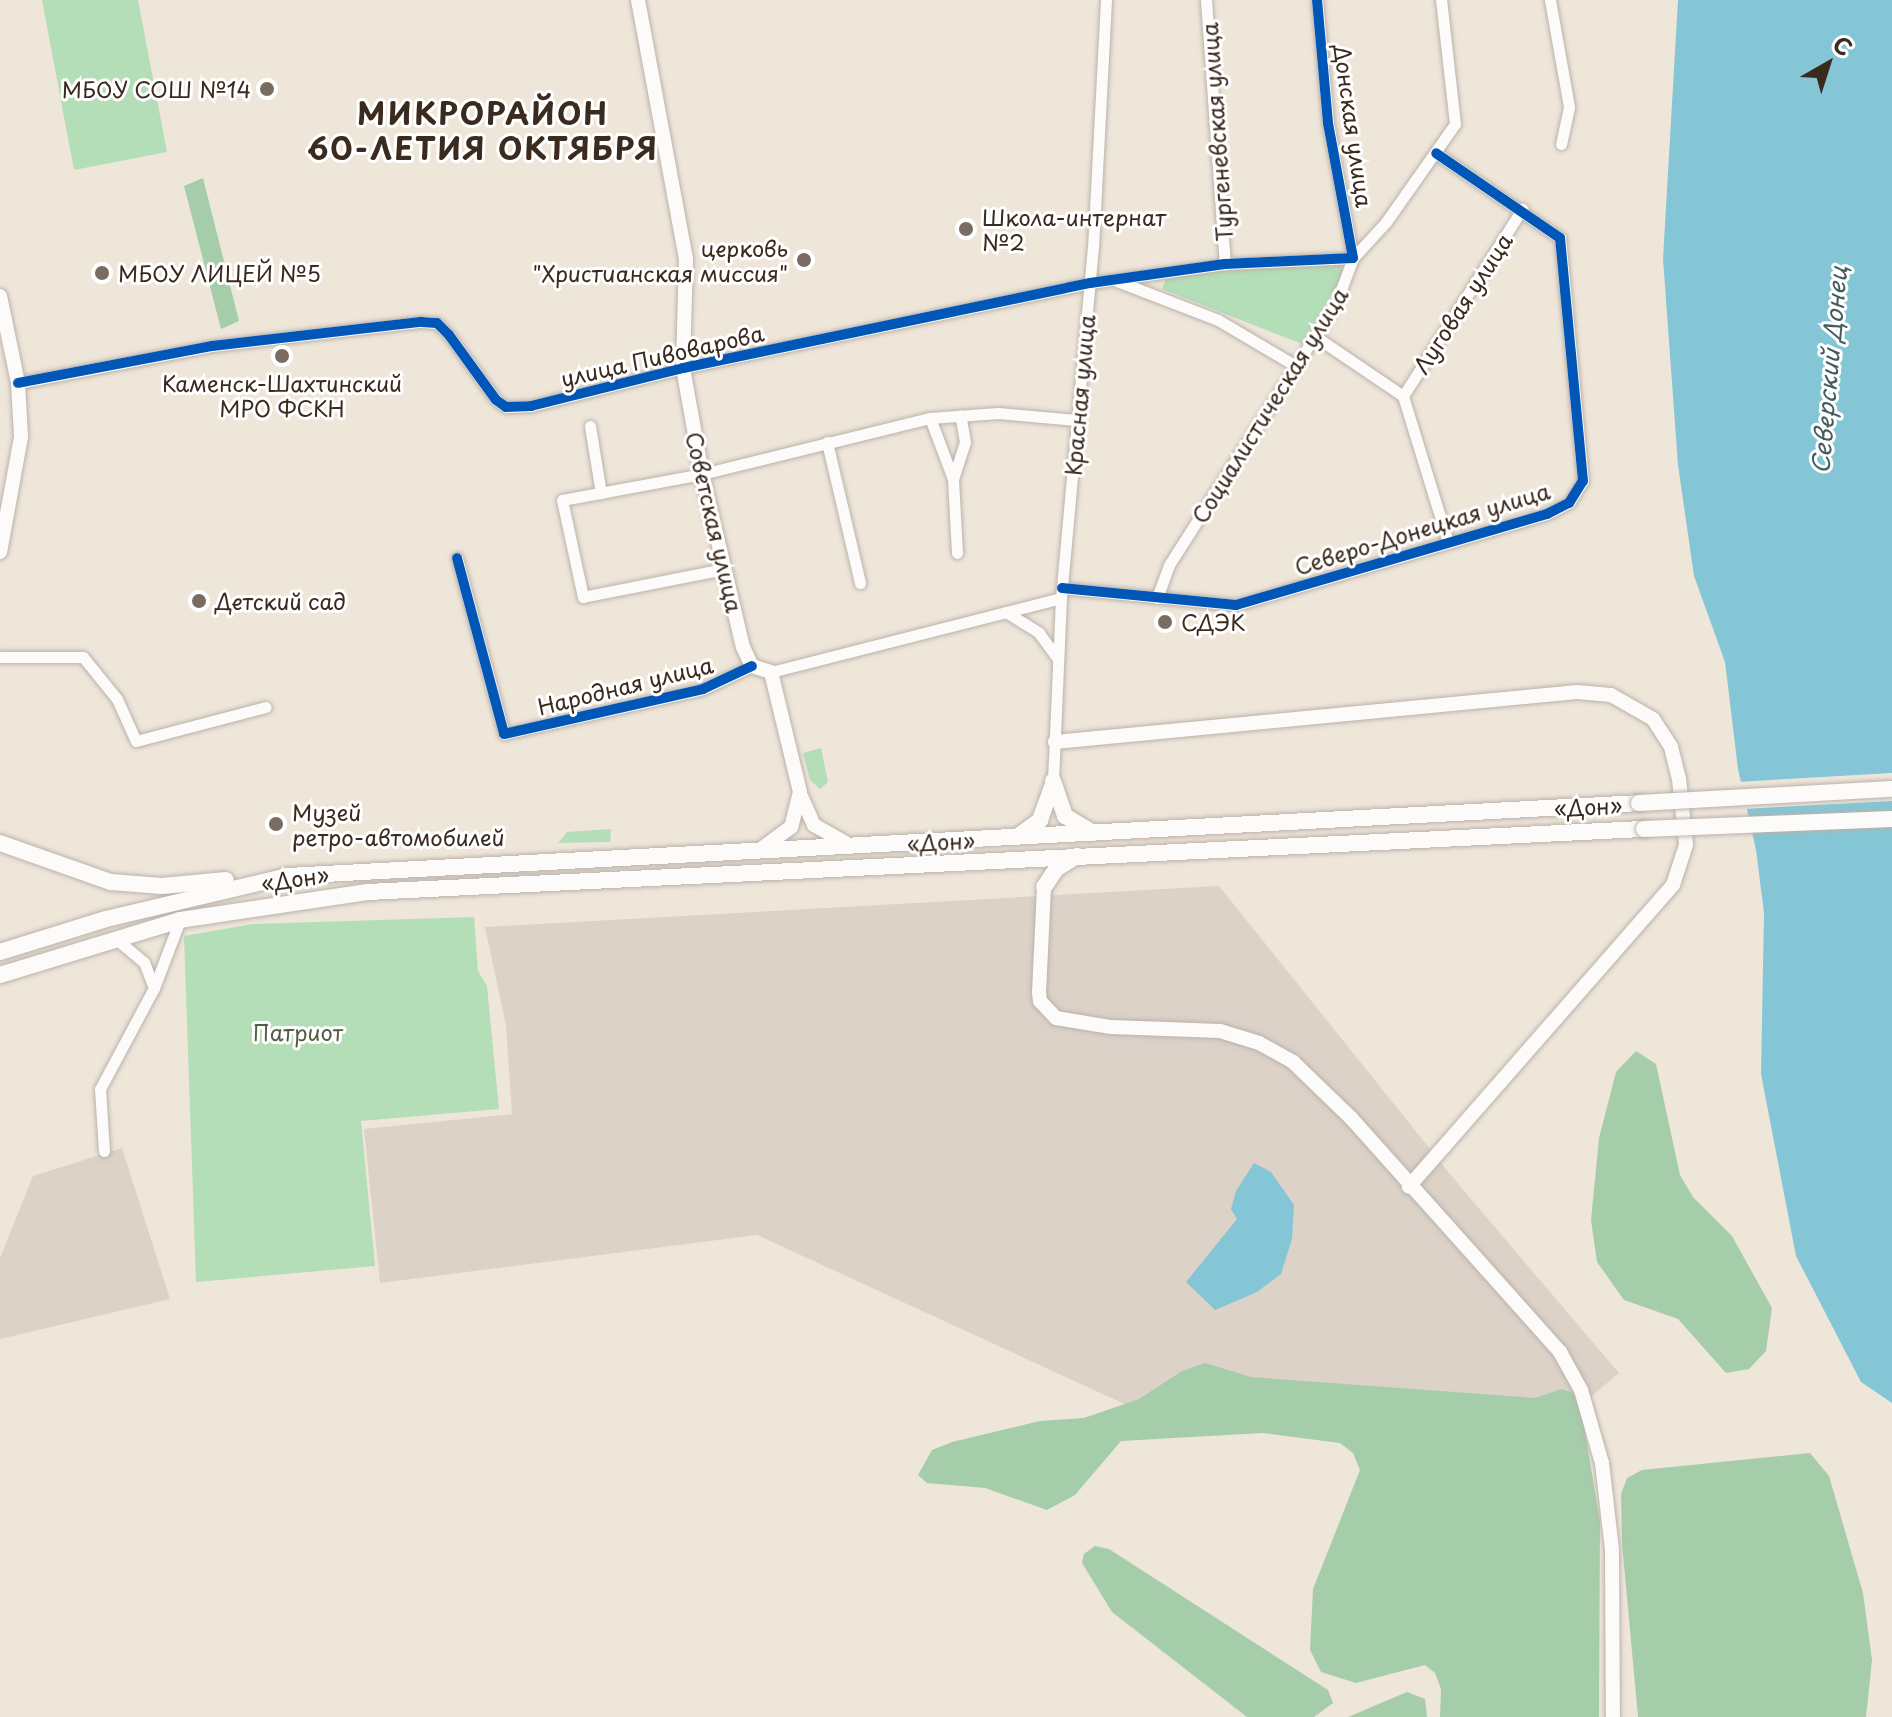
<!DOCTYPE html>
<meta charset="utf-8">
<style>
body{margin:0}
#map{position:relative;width:1892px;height:1717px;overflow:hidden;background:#efe6da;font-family:"Playpen Sans",sans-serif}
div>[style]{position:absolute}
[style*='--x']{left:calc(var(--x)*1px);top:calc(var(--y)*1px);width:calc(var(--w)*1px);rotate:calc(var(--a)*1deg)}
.industrial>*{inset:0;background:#dcd2c8}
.green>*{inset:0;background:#b4deb7}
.forest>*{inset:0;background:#a6cdaa}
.water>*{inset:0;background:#84c6d6}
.pier>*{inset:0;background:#efe6da}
.roads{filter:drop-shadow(0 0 2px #bab2aa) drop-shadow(0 0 2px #bab2aa)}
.minor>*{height:11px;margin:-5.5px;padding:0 5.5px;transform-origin:5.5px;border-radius:5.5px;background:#fdfbf9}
.major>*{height:14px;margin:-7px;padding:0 7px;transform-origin:7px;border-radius:7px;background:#fdfbf9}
.highway>*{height:16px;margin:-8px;padding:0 8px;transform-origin:8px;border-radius:8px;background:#fdfbf9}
.bridges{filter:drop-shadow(0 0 2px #bab2aa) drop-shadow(0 0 2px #bab2aa)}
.highway-bridge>*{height:16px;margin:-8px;padding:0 8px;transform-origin:8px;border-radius:8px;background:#fdfbf9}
.cycleway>*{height:10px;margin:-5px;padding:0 5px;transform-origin:5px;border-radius:5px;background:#0057b8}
.dots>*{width:22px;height:22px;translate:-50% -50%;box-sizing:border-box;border:4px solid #fff;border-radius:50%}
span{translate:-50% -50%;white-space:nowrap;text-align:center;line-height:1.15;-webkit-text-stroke:6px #fff;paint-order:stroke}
.poi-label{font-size:22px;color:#3b2a1e}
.right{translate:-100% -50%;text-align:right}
.left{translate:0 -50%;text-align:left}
.street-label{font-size:22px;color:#3b2a1e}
.park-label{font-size:22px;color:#515e44}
.water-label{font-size:24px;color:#445c5e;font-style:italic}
.district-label{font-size:30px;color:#3b2a1e;font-weight:700;letter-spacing:2px}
.north{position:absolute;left:1788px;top:24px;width:80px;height:80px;-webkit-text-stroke:6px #fff;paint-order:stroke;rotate:39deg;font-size:22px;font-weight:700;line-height:32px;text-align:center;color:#3b2a1e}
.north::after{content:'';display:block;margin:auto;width:28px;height:36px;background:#3b2a1e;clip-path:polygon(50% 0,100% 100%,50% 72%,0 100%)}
</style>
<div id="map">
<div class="industrial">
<div style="clip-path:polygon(1219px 886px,1459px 1185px,1619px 1373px,1553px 1429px,1170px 1425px,757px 1235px,380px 1283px,364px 1129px,512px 1114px,506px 1025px,485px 927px)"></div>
<div style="clip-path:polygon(122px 1148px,170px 1299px,0 1339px,0 1258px,33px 1176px)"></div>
</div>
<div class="green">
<div style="clip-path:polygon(42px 0,138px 0,167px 152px,74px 170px)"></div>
<div style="clip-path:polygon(1341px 265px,1343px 275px,1302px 344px,1162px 289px,1167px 276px,1232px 268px)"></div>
<div style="clip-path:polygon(821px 748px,828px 782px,820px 789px,810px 780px,803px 753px)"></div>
<div style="clip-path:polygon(611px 829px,610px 842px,558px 843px,567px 832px)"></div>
<div style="clip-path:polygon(474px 917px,478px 971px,487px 986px,499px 1109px,361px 1121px,375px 1266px,196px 1282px,184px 936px,253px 924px)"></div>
</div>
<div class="forest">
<div style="clip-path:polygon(203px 178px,239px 321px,221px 329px,184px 186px)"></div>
<div style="clip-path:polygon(1636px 1051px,1656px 1064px,1680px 1175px,1693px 1197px,1732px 1236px,1772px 1308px,1766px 1351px,1749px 1369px,1726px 1373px,1678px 1319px,1624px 1300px,1597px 1262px,1591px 1220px,1599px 1138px,1616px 1072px)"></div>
<div style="clip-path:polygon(1205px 1363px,1251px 1377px,1535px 1398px,1562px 1389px,1573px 1393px,1582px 1414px,1600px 1522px,1599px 1717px,1440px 1717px,1441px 1689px,1435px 1673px,1425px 1665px,1356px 1683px,1321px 1672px,1310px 1650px,1313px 1589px,1360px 1470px,1353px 1453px,1340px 1443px,1263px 1433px,1121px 1441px,1075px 1495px,1047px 1510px,985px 1488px,927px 1483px,918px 1475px,932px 1450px,952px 1442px,1040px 1421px,1084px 1418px,1139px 1399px,1182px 1371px)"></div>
<div style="clip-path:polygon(1810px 1453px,1829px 1476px,1863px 1593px,1872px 1660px,1866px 1717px,1638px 1717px,1622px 1543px,1621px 1494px,1627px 1478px,1642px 1470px)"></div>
<div style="clip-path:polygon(1095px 1546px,1109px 1549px,1328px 1690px,1333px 1703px,1314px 1717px,1247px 1717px,1112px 1612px,1082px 1563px,1084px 1554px)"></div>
<div style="clip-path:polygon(1407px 1692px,1425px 1699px,1427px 1717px,1348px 1717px)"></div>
</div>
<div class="water">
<div style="clip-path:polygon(1678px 0,1892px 0,1892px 1403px,1861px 1382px,1796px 1256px,1761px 1074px,1764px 913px,1756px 850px,1738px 769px,1725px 662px,1694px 576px,1678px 465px,1663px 259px)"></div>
<div style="clip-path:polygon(1254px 1163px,1271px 1172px,1294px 1205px,1292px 1239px,1281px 1274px,1257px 1292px,1215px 1310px,1186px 1282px,1237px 1219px,1231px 1209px,1236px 1191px)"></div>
</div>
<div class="pier">
<div style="clip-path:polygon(1892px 773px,1892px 801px,1743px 809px,1737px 782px)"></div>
</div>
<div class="roads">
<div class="minor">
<div style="--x:1206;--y:0;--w:265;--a:85.9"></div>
<div style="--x:1550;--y:0;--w:109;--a:79.9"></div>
<div style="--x:1569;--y:107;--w:38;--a:102"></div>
<div style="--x:1117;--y:281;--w:108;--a:21.1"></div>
<div style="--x:1218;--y:320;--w:91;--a:30.5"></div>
<div style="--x:1316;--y:337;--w:105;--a:34.1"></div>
<div style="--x:1403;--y:396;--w:153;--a:72.9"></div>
<div style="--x:18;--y:383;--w:197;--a:-10.8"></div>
<div style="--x:212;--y:346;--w:210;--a:-6.6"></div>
<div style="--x:421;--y:322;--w:16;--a:4"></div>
<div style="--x:437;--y:323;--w:17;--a:45"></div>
<div style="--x:449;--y:335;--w:80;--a:54.1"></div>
<div style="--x:496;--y:400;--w:12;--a:35"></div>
<div style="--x:506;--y:407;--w:25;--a:-2"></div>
<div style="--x:531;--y:406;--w:157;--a:-14"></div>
<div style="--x:683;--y:368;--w:416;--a:-11.8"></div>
<div style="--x:1090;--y:283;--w:136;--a:-8"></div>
<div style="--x:1225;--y:264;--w:128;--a:-2.7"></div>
<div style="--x:1353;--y:258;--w:137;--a:-100.5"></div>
<div style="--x:1328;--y:123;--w:123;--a:-95.1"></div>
<div style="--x:1403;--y:396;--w:222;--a:-57.5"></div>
<div style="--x:930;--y:418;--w:65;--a:69.3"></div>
<div style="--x:953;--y:479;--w:74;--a:86.9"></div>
<div style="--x:590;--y:426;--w:68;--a:80.7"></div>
<div style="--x:827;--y:442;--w:145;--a:76.8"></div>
<div style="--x:953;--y:479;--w:39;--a:-72"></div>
<div style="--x:965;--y:442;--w:27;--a:-100"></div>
<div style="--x:457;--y:558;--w:182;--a:75"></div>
<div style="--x:504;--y:734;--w:204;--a:-12.7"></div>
<div style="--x:703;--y:689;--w:54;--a:-25.1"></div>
<div style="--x:724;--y:569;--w:144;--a:168.8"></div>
<div style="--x:583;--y:597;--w:99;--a:-102.2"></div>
<div style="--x:562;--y:500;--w:142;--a:-10.5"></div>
<div style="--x:702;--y:474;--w:235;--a:-13.8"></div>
<div style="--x:930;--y:418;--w:68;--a:-4.2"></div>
<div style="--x:998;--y:413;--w:78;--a:5.1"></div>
<div style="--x:1062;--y:588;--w:175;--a:5.6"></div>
<div style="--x:1236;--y:605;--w:324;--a:-16.3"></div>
<div style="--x:1547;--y:514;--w:25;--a:-27"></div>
<div style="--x:1569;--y:503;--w:26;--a:-58"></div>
<div style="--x:1583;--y:481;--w:244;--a:-95.4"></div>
<div style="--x:1560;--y:238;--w:150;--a:-145.6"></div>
<div style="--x:1157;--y:598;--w:35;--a:-70"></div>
<div style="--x:1169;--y:565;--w:311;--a:-57.5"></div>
<div style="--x:1336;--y:303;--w:48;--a:-69.3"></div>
<div style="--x:1353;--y:258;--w:49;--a:-47.5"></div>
<div style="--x:1386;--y:222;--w:120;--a:-54.9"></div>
<div style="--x:1455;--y:124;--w:125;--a:-96.4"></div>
<div style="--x:1006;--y:612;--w:39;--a:32"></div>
<div style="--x:1039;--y:633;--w:32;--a:54"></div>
<div style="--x:0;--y:657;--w:83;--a:0"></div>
<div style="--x:83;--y:657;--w:54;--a:51"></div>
<div style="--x:117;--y:699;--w:46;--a:65.7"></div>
<div style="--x:136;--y:741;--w:134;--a:-14.7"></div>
<div style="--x:771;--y:672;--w:299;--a:-14.3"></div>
<div style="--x:1053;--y:781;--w:183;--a:-87.5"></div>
<div style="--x:1061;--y:598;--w:351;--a:-84.8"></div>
<div style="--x:1093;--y:248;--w:248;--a:-87"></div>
<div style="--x:115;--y:938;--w:38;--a:40"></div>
<div style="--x:144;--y:962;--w:28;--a:69"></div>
<div style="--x:104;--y:1151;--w:62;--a:-93.7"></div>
<div style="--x:100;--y:1089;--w:115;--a:-61.9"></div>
<div style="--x:154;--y:988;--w:73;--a:-69.1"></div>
</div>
<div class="major">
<div style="--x:638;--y:0;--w:262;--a:79.5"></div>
<div style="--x:686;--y:258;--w:110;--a:91.6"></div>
<div style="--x:683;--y:368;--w:108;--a:79.8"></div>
<div style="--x:702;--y:474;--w:178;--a:76.7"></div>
<div style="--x:743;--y:647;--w:21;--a:65"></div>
<div style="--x:752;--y:666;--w:20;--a:18"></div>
<div style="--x:771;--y:672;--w:123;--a:76.4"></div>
<div style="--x:800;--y:792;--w:36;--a:104"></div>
<div style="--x:791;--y:827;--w:42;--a:143.7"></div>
<div style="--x:0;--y:296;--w:89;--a:78.3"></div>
<div style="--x:18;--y:383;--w:54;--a:86.8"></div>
<div style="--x:21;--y:437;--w:117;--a:100.3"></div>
<div style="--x:1055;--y:742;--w:524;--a:-5.47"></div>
<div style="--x:1577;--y:692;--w:34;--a:5"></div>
<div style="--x:1611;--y:695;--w:48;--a:29.7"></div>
<div style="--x:1653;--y:719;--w:33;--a:57"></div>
<div style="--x:1671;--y:747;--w:33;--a:76"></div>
<div style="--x:1679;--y:779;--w:66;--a:83.9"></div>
<div style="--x:1686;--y:845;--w:42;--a:108"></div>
<div style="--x:1673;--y:885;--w:401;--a:131.2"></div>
<div style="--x:801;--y:796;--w:32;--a:66"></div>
<div style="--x:814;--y:825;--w:43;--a:29.6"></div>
<div style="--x:1044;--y:887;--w:105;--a:92.7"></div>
<div style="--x:1039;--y:992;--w:9;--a:84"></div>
<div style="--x:1040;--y:1001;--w:23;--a:47"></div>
<div style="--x:1056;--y:1018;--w:56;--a:9.3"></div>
<div style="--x:1111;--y:1027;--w:109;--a:2.1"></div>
<div style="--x:1220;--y:1031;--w:41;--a:17.1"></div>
<div style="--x:1259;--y:1043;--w:39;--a:29"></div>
<div style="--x:1293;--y:1062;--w:81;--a:44"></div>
<div style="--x:1351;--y:1118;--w:314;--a:48.2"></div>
<div style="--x:1560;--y:1352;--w:43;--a:61.1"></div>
<div style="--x:1581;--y:1390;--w:76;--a:74"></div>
<div style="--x:1602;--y:1463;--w:88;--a:83.4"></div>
<div style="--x:1612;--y:1550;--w:167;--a:89.7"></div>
</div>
<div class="highway">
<div style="--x:1053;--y:781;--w:37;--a:71"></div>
<div style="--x:1065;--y:816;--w:33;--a:31"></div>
<div style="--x:1017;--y:837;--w:29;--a:-36"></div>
<div style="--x:1040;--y:820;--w:35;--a:-70"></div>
<div style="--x:0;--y:843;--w:118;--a:19.4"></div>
<div style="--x:111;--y:882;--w:51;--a:4.5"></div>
<div style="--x:162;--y:886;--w:64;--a:-5.4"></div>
<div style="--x:1044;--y:887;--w:22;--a:-56"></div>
<div style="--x:1056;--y:869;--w:25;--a:-32"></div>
<div style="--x:0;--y:952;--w:111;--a:-17.3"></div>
<div style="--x:106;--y:919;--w:187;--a:-13.3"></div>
<div style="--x:288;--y:876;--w:1353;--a:-3.09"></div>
<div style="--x:0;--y:975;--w:188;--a:-17"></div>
<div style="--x:180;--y:920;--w:190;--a:-8.5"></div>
<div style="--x:368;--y:892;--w:1278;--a:-2.83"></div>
</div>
</div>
<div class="bridges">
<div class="highway-bridge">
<div style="--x:1639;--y:803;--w:253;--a:-3.2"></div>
<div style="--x:1644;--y:829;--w:248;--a:-2.3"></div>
</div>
</div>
<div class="cycleway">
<div style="--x:18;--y:383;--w:197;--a:-10.8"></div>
<div style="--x:212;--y:346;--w:210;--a:-6.6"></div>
<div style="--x:421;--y:322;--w:16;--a:4"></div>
<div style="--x:437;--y:323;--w:17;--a:45"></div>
<div style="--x:449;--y:335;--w:80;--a:54.1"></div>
<div style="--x:496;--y:400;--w:12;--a:35"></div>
<div style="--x:506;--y:407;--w:25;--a:-2"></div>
<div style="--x:531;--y:406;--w:157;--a:-14"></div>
<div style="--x:683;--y:368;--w:416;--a:-11.8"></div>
<div style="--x:1090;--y:283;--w:136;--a:-8"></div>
<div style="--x:1225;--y:264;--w:128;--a:-2.7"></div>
<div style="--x:1353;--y:258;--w:137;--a:-100.5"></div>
<div style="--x:1328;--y:123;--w:123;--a:-95.1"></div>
<div style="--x:457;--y:558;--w:182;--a:75"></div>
<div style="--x:504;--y:734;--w:204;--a:-12.7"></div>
<div style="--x:703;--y:689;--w:54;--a:-25.1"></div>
<div style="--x:1062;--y:588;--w:175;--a:5.6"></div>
<div style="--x:1236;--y:605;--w:324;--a:-16.3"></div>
<div style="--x:1547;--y:514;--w:25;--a:-27"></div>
<div style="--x:1569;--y:503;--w:26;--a:-58"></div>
<div style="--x:1583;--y:481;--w:244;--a:-95.4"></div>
<div style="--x:1560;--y:238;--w:150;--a:-145.6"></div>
</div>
<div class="dots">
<div style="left:267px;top:89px;background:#7a6c60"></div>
<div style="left:966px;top:229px;background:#7a6c60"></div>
<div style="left:804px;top:260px;background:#7a6c60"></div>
<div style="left:102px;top:273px;background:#7a6c60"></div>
<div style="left:282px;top:356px;background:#7a6c60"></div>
<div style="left:199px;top:601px;background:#7a6c60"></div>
<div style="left:1165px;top:622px;background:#7a6c60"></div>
<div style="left:276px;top:824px;background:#7a6c60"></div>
</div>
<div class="poi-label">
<span class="right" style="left:251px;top:89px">МБОУ СОШ №14</span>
<span class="left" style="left:982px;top:229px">Школа-интернат<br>№2</span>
<span class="right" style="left:788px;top:260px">церковь<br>"Христианская миссия"</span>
<span class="left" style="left:118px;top:273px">МБОУ ЛИЦЕЙ №5</span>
<span style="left:282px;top:395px">Каменск-Шахтинский<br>МРО ФСКН</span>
<span class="left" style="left:215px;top:601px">Детский сад</span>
<span class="left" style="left:1181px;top:622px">СДЭК</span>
<span class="left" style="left:292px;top:824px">Музей<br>ретро-автомобилей</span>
</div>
<div class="street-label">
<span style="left:1354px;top:126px;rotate:82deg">Донская улица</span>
<span style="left:1216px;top:132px;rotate:-94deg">Тургеневская улица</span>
<span style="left:1462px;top:303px;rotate:-57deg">Луговая улица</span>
<span style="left:662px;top:355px;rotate:-13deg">улица Пивоварова</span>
<span style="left:1079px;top:395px;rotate:-85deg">Красная улица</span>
<span style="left:1269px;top:405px;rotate:-58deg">Социалистическая улица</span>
<span style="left:715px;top:522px;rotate:77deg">Советская улица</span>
<span style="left:1422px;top:528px;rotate:-17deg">Северо-Донецкая улица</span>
<span style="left:625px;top:685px;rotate:-14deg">Народная улица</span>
<span style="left:1588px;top:806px;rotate:-3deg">«Дон»</span>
<span style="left:941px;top:841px;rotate:-3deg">«Дон»</span>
<span style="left:295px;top:878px;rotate:-8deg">«Дон»</span>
</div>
<div class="park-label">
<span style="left:298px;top:1032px">Патриот</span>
</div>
<div class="water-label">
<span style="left:1829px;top:370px;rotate:-85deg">Северский Донец</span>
</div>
<div class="district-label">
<span style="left:483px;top:130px">МИКРОРАЙОН<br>60-ЛЕТИЯ ОКТЯБРЯ</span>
</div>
<div class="north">С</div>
</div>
